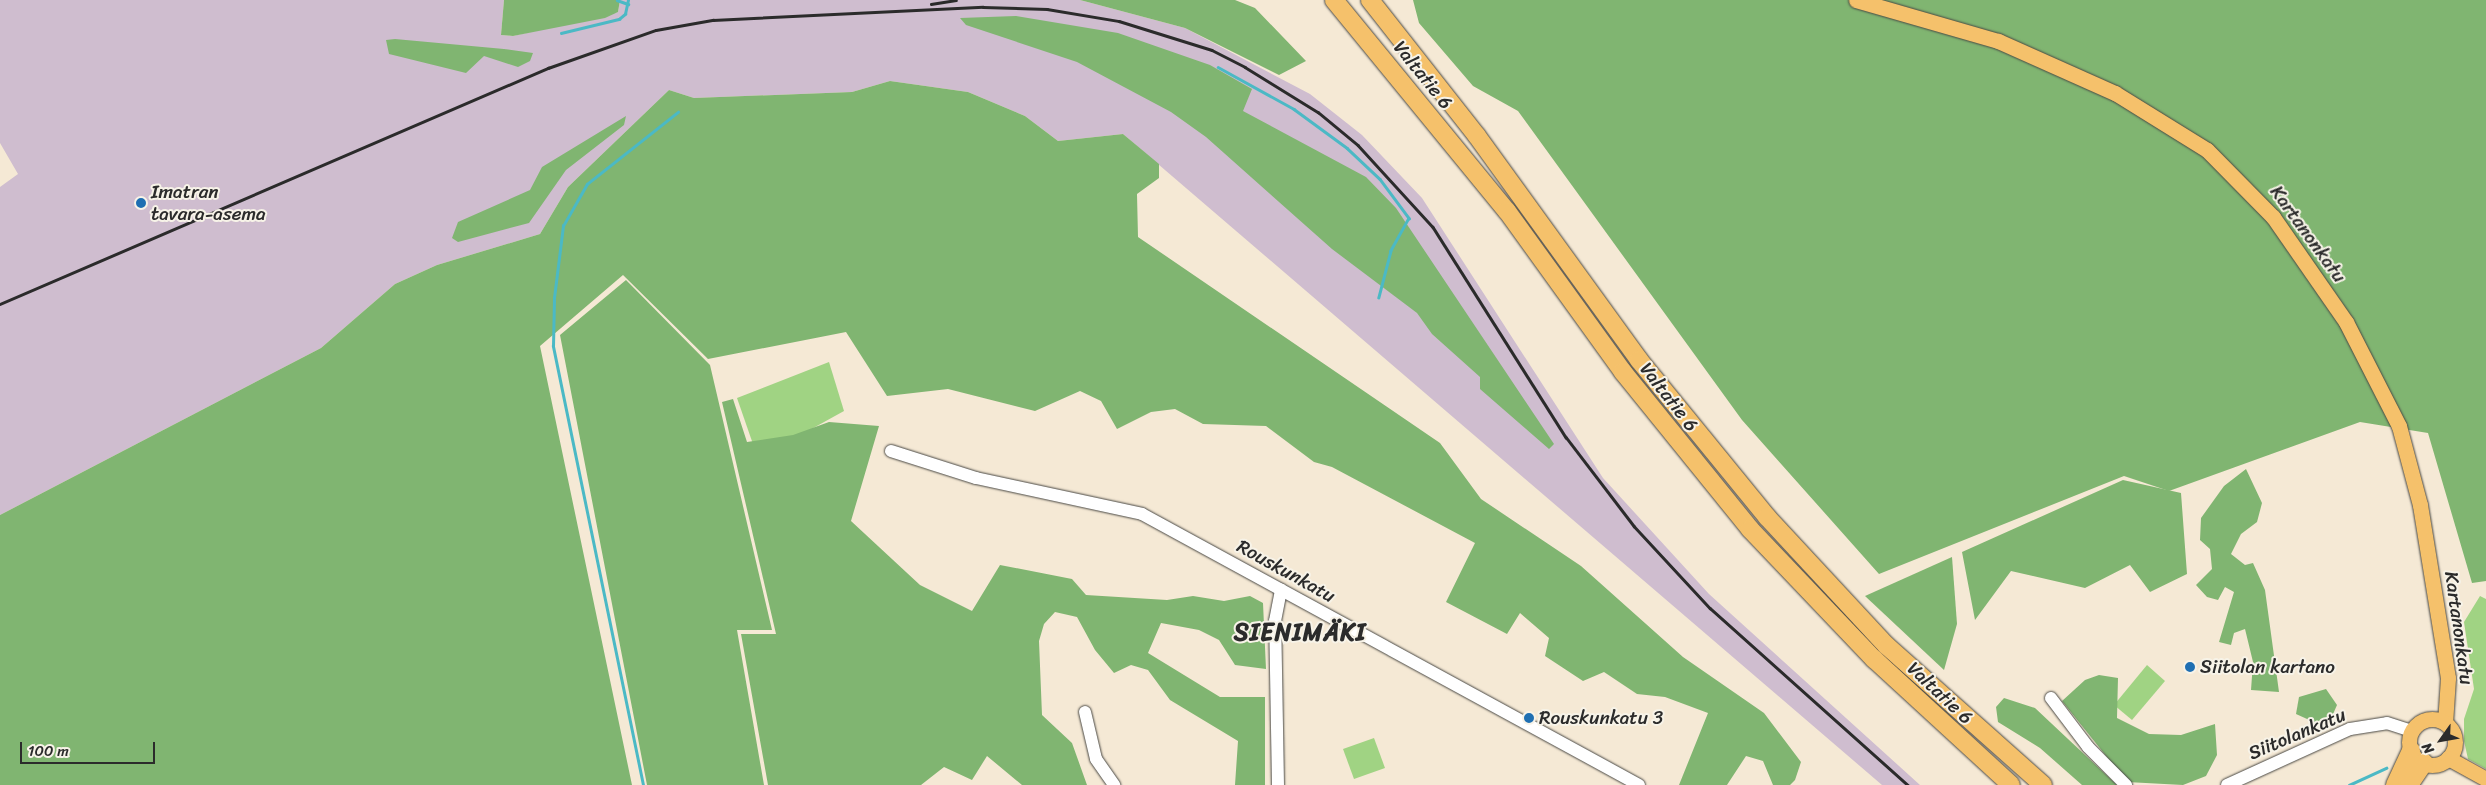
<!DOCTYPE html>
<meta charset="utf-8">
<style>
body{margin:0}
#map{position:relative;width:2486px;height:785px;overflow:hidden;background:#f5e9d5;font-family:Sriracha,sans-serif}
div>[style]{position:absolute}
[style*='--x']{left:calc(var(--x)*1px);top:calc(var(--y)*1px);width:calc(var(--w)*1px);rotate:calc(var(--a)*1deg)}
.industrial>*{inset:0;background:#cfbdcf}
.green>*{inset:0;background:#a0d383}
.forest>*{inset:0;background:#80b571}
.stream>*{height:2.5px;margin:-1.25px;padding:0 1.25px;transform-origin:1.25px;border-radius:1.25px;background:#4bb9c5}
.roads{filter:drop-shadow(0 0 1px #494844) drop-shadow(0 0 1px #494844)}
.minor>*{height:12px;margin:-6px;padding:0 6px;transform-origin:6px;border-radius:6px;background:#fff}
.major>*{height:15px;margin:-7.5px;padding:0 7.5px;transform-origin:7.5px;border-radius:7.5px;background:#f5c16b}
.major>.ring{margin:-7.5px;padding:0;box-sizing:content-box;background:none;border:15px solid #f5c16b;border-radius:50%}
.highway>*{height:18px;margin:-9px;padding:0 9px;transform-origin:9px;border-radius:9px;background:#f5c16b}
.rail>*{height:2.5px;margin:-1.25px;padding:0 1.25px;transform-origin:1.25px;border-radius:1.25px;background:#2b2b2b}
.dots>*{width:14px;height:14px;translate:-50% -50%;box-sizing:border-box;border:2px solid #f7f3e8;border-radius:50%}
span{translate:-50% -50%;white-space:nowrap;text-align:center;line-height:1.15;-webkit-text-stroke:4px #f7f3e8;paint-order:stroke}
.street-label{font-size:19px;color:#2b2b2b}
.poi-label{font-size:19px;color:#2b2b2b}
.left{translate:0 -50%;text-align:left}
.district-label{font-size:24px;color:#2b2b2b;font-weight:700;letter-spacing:1px}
.north{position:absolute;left:2416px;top:715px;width:50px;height:50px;-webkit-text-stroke:4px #f7f3e8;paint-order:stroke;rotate:238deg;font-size:14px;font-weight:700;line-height:20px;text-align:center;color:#2b2b2b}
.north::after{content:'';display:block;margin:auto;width:18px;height:22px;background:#2b2b2b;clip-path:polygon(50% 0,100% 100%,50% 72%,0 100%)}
.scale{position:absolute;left:20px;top:742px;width:135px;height:22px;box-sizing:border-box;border:2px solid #2b2b2b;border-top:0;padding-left:6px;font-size:15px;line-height:18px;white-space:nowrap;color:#2b2b2b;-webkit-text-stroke:4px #f7f3e8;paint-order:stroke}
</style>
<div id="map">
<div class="industrial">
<div style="clip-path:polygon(0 0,504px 0,501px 35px,513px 36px,618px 12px,620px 0,1080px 0,1185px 28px,1310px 94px,1362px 135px,1422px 198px,1603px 478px,1709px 594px,1920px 785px,1882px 785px,1123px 134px,1058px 141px,1025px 116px,968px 92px,890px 81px,852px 92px,694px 98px,669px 90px,568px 187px,540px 234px,437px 265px,395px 284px,321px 348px,0 515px,0 187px,18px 174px,0 143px)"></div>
</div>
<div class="green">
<div style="clip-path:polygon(829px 362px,844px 411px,806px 432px,754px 447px,737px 398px)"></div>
<div style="clip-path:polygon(2480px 596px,2486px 599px,2486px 769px,2468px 759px,2464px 741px,2464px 719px,2474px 689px,2464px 622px)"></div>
<div style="clip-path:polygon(2147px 665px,2165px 681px,2132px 720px,2114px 705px)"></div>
<div style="clip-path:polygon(1374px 738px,1385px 768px,1354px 779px,1343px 749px)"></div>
</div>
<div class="forest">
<div style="clip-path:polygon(504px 0,620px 0,618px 12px,605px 18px,513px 36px,501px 35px)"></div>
<div style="clip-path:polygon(1080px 0,1235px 0,1255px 8px,1306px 61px,1279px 75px,1185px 28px)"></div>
<div style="clip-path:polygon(1413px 0,2486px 0,2486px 581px,2472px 583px,2428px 433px,2360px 422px,2169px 491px,2124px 476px,1879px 574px,1742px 420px,1518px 111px,1473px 86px,1419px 23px)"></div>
<div style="clip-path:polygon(1016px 16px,1118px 33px,1210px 65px,1252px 89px,1243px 111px,1366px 177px,1396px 208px,1554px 444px,1549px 449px,1480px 389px,1480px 377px,1432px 334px,1417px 313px,1332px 249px,1206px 137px,1171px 112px,1077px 62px,966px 25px,960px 18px)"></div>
<div style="clip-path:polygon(395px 39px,504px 49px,533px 53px,530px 61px,518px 67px,484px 56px,466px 73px,389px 54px,386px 40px)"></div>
<div style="clip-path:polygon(890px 81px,968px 92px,1025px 116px,1058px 141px,1123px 134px,1159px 164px,1159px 178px,1137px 194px,1138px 237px,1440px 443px,1481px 499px,1581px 566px,1683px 657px,1764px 713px,1801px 762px,1795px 780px,1790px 785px,1773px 785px,1763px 761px,1746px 756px,1727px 785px,1679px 785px,1708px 713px,1665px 697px,1637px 694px,1604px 672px,1583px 681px,1545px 656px,1549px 638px,1520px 613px,1507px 634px,1446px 602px,1475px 543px,1332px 467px,1314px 462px,1266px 426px,1203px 424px,1175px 409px,1151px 412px,1117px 429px,1101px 401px,1080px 391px,1035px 411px,948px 389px,887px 396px,846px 332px,708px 359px,623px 275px,540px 346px,632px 785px,0 785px,0 515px,321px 348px,395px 284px,437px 265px,540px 234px,568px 187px,669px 90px,694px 98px,852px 92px)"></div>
<div style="clip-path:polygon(626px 116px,624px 125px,566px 170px,529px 223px,458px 242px,452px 238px,458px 222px,530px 190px,542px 167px)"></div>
<div style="clip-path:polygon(626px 280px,710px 365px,772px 630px,737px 630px,764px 785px,647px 785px,560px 335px)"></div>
<div style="clip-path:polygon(733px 399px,747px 442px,793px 435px,829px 422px,879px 426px,851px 521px,920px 585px,972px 611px,1000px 565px,1072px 579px,1086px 595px,1167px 600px,1193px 596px,1224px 601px,1250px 596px,1263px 603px,1266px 669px,1235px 665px,1219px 640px,1199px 630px,1161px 623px,1148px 653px,1220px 697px,1265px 697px,1265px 785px,1235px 785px,1238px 741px,1170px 700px,1148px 670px,1131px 665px,1114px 673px,1095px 650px,1077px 617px,1055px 612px,1044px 624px,1039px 641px,1042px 715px,1072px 743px,1087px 785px,1022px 785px,987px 756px,972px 780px,944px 767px,921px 785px,768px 785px,741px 634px,776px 634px,722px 402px)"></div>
<div style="clip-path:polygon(2246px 469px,2262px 503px,2257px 522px,2241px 534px,2231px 554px,2245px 565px,2253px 563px,2265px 590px,2279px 692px,2251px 690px,2253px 662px,2245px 629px,2234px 633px,2231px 645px,2219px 642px,2234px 592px,2225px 587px,2218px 600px,2207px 597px,2196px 585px,2212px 569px,2210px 549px,2200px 540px,2201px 518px,2224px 486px)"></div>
<div style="clip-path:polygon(2123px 480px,2181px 493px,2187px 574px,2150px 592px,2130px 565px,2085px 588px,2011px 571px,1975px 620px,1962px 552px)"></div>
<div style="clip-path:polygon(1952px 557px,1957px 624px,1944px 670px,1865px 596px)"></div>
<div style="clip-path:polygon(2099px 675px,2118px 678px,2117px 718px,2149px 734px,2181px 735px,2215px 724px,2217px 755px,2206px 776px,2183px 785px,2127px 782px,2062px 701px,2085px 680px)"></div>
<div style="clip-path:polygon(2326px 689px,2337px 705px,2327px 728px,2296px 714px,2299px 697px)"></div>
<div style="clip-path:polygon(2004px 698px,2035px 708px,2117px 785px,2082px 785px,2040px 748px,1998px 722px,1996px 707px)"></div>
</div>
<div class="stream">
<div style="--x:617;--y:0;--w:12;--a:20"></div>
<div style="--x:561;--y:33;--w:60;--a:-13.6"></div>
<div style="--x:619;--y:19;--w:8;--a:-40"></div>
<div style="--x:625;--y:14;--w:14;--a:-78"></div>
<div style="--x:1218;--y:67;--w:87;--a:28.9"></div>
<div style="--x:1294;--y:109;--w:66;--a:36.3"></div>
<div style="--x:1347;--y:148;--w:45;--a:43.2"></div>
<div style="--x:1380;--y:179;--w:49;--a:53.4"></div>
<div style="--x:1409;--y:218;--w:38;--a:119"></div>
<div style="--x:1391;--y:251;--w:48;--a:104.6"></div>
<div style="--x:643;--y:785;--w:448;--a:-101.6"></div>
<div style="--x:553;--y:346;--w:48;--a:-88.8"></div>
<div style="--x:554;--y:298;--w:73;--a:-82.9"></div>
<div style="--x:563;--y:226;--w:48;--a:-60.3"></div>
<div style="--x:587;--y:184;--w:116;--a:-38.4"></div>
<div style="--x:2349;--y:785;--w:41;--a:-24.7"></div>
</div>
<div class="roads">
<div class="minor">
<div style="--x:891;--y:451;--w:89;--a:17.6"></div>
<div style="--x:976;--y:478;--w:170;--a:12.2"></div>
<div style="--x:1142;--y:514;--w:566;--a:28.6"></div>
<div style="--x:2051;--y:698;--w:61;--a:52.9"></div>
<div style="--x:2088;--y:747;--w:54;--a:45"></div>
<div style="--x:1085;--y:712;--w:48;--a:76.8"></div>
<div style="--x:1096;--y:759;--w:32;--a:55"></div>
<div style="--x:1278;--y:785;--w:164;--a:-91"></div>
<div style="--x:1275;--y:621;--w:32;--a:-79"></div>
<div style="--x:2227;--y:785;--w:135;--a:-24.5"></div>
<div style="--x:2350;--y:729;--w:37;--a:-9"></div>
<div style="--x:2387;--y:723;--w:26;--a:18"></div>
</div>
<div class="major">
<div style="--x:1856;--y:0;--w:148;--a:16.1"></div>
<div style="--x:1998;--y:41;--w:128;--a:24"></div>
<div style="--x:2115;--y:93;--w:108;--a:31.8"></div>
<div style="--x:2207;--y:150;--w:94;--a:45.4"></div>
<div style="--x:2273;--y:217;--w:128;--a:55.2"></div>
<div style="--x:2346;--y:322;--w:117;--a:63"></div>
<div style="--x:2399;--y:426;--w:82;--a:75.1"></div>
<div style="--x:2420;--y:505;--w:175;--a:80.8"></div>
<div style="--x:2448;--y:678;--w:45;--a:93.8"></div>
<div class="ring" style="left:2409px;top:719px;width:31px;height:31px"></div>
<div style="--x:2448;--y:758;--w:43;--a:28.9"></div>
</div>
<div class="highway">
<div style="--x:1334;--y:0;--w:273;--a:50.7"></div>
<div style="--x:1507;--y:211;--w:198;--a:54.2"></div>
<div style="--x:1623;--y:372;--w:202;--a:51"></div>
<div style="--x:1750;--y:529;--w:180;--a:46.4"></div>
<div style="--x:1874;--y:659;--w:186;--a:42.6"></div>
<div style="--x:1370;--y:0;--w:173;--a:51.8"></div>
<div style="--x:1477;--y:136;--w:276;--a:54.1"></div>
<div style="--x:1639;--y:360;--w:203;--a:50.8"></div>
<div style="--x:1767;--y:517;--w:176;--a:47.1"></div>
<div style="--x:1887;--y:646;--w:209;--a:41.7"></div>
<div style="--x:2395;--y:785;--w:38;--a:-65"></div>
<div style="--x:2409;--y:785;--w:27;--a:-56"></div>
</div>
</div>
<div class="rail">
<div style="--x:931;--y:4;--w:25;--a:-9"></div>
<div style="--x:0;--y:304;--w:597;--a:-23.3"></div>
<div style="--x:548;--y:68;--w:114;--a:-19.4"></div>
<div style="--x:656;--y:30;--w:58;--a:-10"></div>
<div style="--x:713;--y:20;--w:270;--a:-2.8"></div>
<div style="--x:983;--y:7;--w:64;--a:1.8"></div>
<div style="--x:1047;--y:9;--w:73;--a:9.5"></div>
<div style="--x:1119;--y:21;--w:97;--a:17.3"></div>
<div style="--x:1212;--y:50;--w:37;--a:27"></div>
<div style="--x:1245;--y:67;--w:86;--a:31.7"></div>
<div style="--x:1318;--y:112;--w:52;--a:39.5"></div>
<div style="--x:1358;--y:145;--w:111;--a:47.6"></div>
<div style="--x:1433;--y:227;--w:249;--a:57.7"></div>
<div style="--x:1566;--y:437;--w:112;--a:52.6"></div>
<div style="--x:1634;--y:526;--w:112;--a:47.2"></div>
<div style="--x:1710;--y:608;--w:266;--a:41.8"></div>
</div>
<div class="dots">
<div style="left:141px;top:203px;background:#1f6fb2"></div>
<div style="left:2190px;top:667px;background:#1f6fb2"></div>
<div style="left:1529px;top:718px;background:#1f6fb2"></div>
</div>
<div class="street-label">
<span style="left:1423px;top:75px;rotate:51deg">Valtatie 6</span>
<span style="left:2308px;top:234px;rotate:54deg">Kartanonkatu</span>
<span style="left:1669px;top:397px;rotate:52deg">Valtatie 6</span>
<span style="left:1286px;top:571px;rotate:29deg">Rouskunkatu</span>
<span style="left:2459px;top:628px;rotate:82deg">Kartanonkatu</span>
<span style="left:1940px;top:693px;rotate:43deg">Valtatie 6</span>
<span style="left:2297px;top:734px;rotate:-23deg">Siitolankatu</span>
</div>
<div class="poi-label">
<span class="left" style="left:151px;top:203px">Imatran<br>tavara-asema</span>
<span class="left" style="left:2200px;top:667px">Siitolan kartano</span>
<span class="left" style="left:1539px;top:718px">Rouskunkatu 3</span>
</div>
<div class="district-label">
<span style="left:1300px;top:633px">SIENIMÄKI</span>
</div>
<div class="north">N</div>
<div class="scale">100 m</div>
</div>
